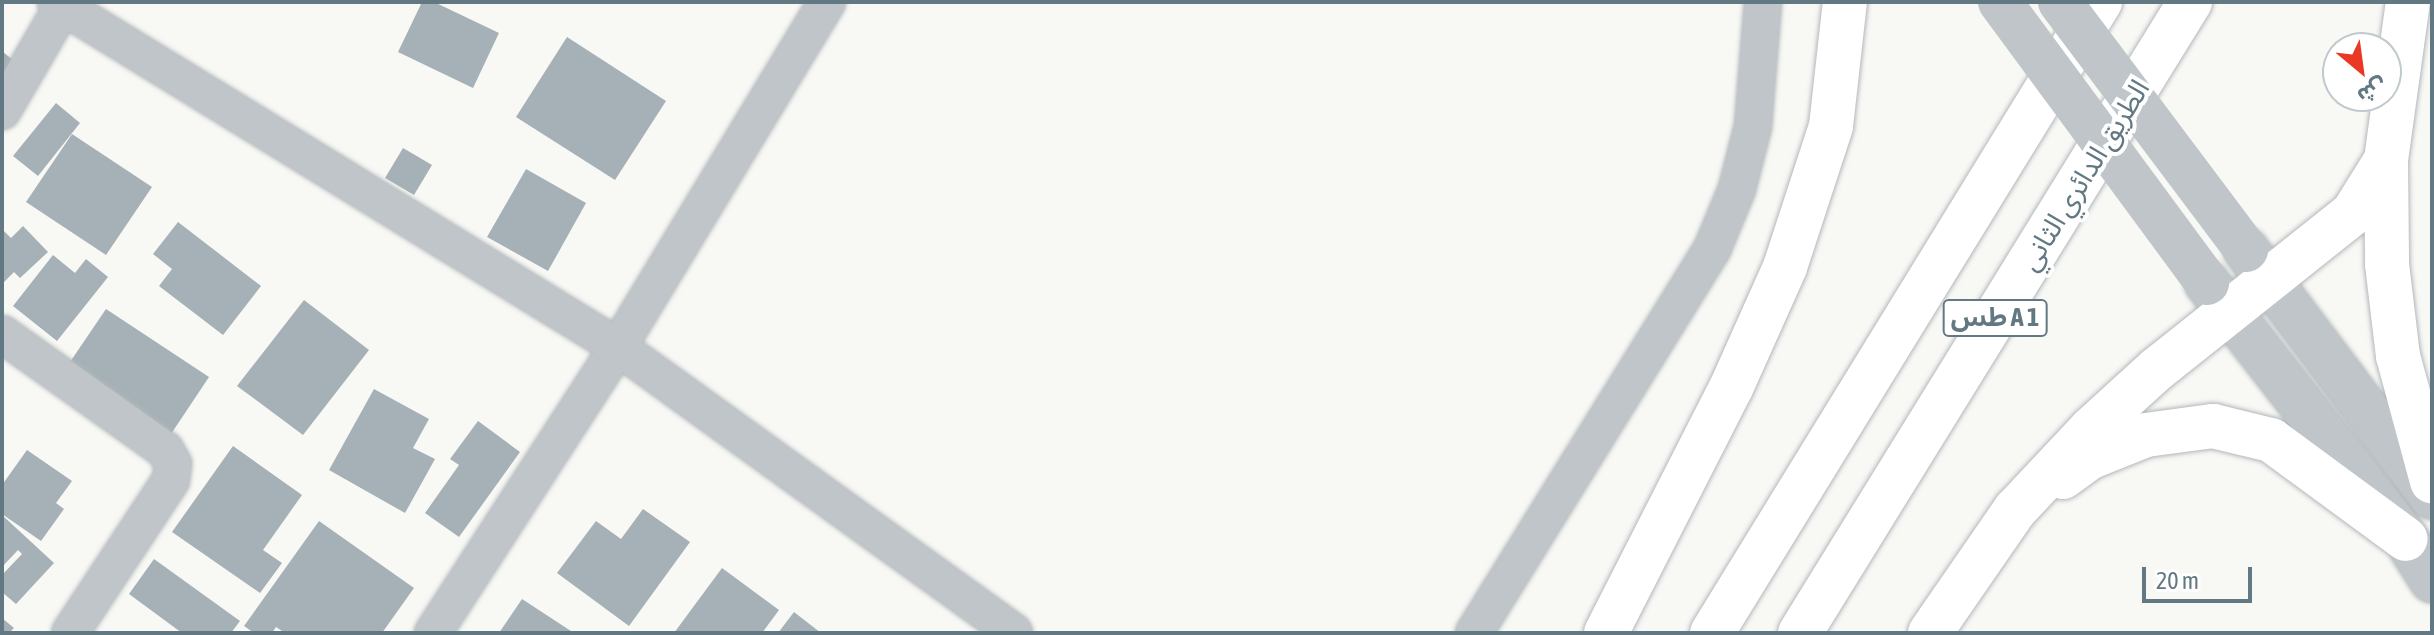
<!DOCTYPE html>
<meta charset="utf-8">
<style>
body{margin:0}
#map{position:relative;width:2434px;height:635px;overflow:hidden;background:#f8f8f5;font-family:"Asap Condensed","Noto Sans Arabic",sans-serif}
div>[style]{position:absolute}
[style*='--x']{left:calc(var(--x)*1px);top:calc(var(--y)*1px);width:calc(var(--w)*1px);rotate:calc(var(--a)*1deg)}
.building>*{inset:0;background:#a5b1b6}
.roads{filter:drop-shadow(0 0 2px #b2b8bb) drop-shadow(0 0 2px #b2b8bb)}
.minor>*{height:36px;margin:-18px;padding:0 18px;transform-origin:18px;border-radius:18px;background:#bfc5c8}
.tertiary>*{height:44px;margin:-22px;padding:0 22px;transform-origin:22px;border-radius:22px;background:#bfc5c8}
.trunk>*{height:44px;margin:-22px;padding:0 22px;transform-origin:22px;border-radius:22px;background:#fff}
.tertiary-bridge>*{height:44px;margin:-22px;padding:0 22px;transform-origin:22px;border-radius:22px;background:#bfc5c8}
span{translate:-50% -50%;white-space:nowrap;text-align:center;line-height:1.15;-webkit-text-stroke:8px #fff;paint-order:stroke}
.shield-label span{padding:2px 6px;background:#fff;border:2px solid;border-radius:6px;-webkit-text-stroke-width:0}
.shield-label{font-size:26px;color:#627882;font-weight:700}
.street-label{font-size:28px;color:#627882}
.frame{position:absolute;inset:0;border:4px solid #627882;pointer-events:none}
.north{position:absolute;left:2322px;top:32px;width:80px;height:80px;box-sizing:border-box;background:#fff;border:2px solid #c0c9cd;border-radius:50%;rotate:151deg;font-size:22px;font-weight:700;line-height:32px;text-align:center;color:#627882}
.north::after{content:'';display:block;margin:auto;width:28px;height:36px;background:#e93925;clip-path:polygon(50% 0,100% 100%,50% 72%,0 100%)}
.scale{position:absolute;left:2142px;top:567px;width:110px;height:36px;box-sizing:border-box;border:4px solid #627882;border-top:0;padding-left:10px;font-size:24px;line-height:28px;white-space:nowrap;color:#627882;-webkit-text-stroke:6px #fff;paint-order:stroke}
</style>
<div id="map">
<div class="building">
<div style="clip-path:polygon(422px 2px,434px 2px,499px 33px,473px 88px,398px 52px)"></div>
<div style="clip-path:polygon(567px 37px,666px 101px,615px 180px,516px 117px)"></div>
<div style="clip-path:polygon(2px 51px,14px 61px,2px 76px)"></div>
<div style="clip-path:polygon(56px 103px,80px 123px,38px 176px,13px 156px)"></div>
<div style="clip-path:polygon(72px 134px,152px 187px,106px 255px,26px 202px)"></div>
<div style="clip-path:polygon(403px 148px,432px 165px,414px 195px,385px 178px)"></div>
<div style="clip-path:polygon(526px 169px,586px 203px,548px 271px,487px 237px)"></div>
<div style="clip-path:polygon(178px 222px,261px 286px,223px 335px,159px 286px,172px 269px,153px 254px)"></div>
<div style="clip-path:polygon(23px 226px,48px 252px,20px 278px,14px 272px,2px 284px,2px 229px,11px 238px)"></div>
<div style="clip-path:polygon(53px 255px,75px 273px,86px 259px,108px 277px,57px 341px,13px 306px)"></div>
<div style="clip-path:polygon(304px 300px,369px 350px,303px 435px,237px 386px)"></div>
<div style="clip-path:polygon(106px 309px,209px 377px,171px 434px,68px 365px)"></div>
<div style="clip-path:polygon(374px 389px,429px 419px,413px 448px,435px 459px,405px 513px,329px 470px)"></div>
<div style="clip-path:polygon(478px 421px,520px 452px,459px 537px,425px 513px,459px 465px,450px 459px)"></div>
<div style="clip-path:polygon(233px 446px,302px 495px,263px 550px,282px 563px,260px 593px,172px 532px)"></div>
<div style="clip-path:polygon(27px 450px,72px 481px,56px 503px,64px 509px,41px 541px,2px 514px,2px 485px)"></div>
<div style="clip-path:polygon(643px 509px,690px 542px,629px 626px,557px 573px,596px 521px,621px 539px)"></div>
<div style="clip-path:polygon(2px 515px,54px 563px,16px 604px,2px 592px,2px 575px,22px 554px,18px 550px,2px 567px)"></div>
<div style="clip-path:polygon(319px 521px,414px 588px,382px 633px,285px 633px,276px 627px,272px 633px,254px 633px,244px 626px)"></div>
<div style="clip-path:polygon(154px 559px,240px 621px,231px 633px,182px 633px,129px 594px)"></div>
<div style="clip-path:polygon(722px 568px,779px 610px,762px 633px,674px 633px)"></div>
<div style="clip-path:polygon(522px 599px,574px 633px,499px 633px)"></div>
<div style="clip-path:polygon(794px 612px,821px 633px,778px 633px)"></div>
<div style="clip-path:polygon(2px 618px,14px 628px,9px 633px,2px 633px)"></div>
</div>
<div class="roads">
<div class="minor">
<div style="--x:56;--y:2;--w:659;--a:31.54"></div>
<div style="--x:618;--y:347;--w:488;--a:35.8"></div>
<div style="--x:2;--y:111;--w:121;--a:-59.8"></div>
<div style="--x:2;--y:334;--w:200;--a:35.4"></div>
<div style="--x:165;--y:450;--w:16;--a:60"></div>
<div style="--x:173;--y:464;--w:16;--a:97"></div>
<div style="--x:171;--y:480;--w:183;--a:123.4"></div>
<div style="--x:433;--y:633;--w:341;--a:-57.1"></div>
<div style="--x:618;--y:347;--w:403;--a:-58.8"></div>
<div style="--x:1474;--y:633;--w:454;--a:-58.2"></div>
<div style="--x:1713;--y:247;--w:63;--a:-67.5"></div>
<div style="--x:1737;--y:189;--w:65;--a:-75.7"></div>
<div style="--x:1753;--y:126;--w:124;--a:-85.4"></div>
</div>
<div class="tertiary">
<div style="--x:2246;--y:250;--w:309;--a:53"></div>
<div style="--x:2207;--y:283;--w:324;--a:52.1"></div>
<div style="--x:2406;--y:539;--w:49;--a:57.6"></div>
</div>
<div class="trunk">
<div style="--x:2386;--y:160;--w:104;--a:89.4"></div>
<div style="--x:2387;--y:264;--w:93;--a:83.2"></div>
<div style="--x:2398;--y:356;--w:130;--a:74.8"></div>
<div style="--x:2063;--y:477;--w:34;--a:-36"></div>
<div style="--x:2091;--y:457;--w:59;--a:-21.8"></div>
<div style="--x:2146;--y:435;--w:68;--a:-7.7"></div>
<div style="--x:2213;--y:426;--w:60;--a:13.6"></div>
<div style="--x:2271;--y:440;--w:167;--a:36.3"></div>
<div style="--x:1606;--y:633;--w:275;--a:-63"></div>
<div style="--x:1731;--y:388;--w:133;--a:-65.9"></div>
<div style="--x:1785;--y:267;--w:148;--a:-71.9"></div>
<div style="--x:1831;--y:126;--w:125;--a:-83.6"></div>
<div style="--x:1712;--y:633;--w:741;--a:-58.41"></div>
<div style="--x:1800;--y:633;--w:742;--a:-58.28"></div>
<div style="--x:1930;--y:633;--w:150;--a:-55.4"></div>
<div style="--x:2015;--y:510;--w:111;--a:-46.8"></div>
<div style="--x:2091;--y:429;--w:89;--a:-42.3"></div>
<div style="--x:2157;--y:369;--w:251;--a:-38.5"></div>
<div style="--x:2353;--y:213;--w:62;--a:-58.1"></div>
<div style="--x:2386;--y:160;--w:160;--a:-82.1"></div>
</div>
</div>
<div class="tertiary-bridge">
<div style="--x:2000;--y:2;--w:349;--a:53.6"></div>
<div style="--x:2060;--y:2;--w:310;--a:53.1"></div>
</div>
<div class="shield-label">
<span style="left:1995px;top:318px">طس A 1</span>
</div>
<div class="street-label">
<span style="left:2084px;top:175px;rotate:-58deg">الطريق الدائري الثاني</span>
</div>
<div class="frame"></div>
<div class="north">ش</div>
<div class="scale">20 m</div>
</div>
